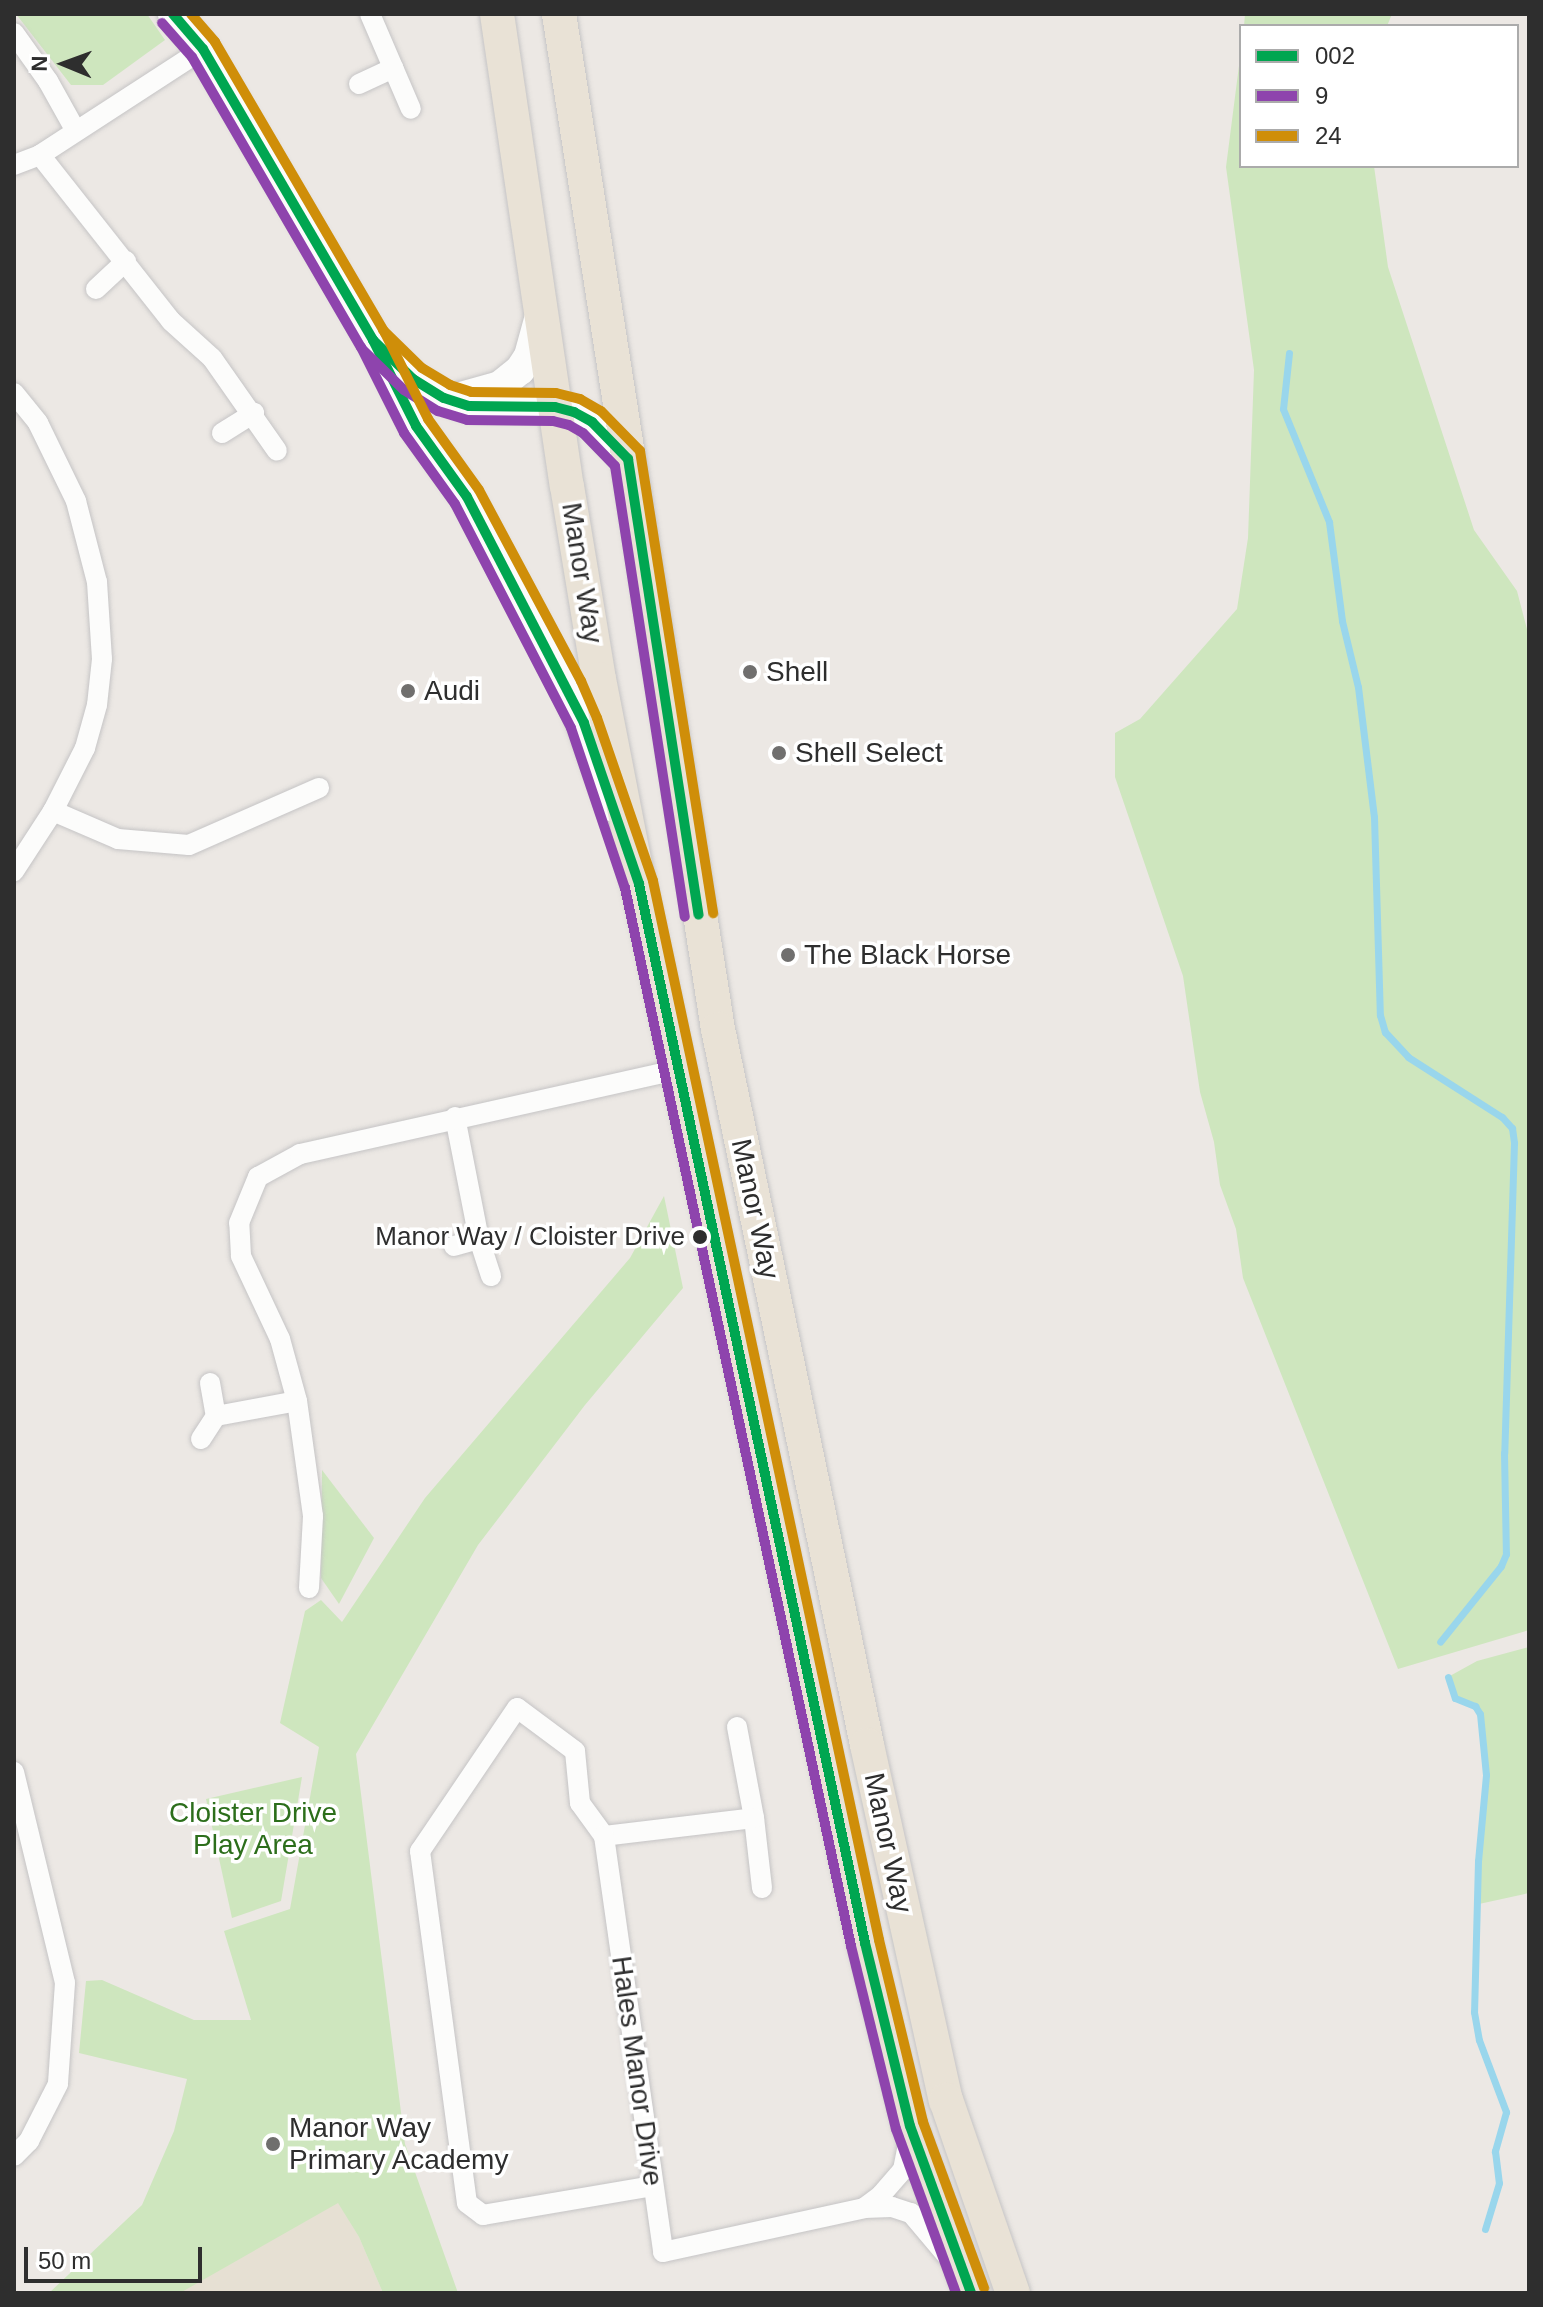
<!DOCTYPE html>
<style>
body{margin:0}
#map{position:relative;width:1543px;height:2307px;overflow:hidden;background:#ece8e4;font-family:Arial,sans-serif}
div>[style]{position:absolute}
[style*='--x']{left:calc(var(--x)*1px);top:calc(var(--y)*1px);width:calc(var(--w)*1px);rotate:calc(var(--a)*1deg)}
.education>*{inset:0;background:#e6e0d3}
.green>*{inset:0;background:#cee6be}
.stream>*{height:7px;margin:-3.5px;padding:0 3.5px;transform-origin:3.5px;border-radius:3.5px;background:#99d6ec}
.roads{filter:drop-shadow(0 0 2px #c5c4c5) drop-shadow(0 0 2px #c5c4c5)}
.minor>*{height:20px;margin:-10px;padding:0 10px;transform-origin:10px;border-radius:10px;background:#fcfcfb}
.secondary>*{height:30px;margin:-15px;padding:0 15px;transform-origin:15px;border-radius:15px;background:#fcfcfb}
.trunk>*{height:34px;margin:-17px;padding:0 17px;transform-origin:17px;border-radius:17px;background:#e9e2d6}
.bus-1>*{height:10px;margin:-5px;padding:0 5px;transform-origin:5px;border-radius:5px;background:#00a651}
.bus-2>*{height:10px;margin:-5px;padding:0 5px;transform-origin:5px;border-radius:5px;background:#8e44ad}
.bus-3>*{height:10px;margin:-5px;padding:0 5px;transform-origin:5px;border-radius:5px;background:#cf8e09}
.dots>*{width:22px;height:22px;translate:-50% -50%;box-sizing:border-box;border:4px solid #fff;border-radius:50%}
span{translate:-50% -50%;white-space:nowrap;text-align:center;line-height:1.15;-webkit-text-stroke:7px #fff;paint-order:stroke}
.bus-label{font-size:26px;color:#2e2e2e}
.right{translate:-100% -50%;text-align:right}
.street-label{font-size:28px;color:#2e2e2e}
.poi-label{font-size:28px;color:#2e2e2e}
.left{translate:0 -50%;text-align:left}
.park-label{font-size:28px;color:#2c6e1b}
.frame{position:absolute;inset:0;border:16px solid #2e2e2e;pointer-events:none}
.legend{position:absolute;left:1239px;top:24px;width:280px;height:144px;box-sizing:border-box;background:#fff;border:2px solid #ababab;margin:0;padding:10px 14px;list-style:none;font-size:24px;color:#2e2e2e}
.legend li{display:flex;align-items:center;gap:16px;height:40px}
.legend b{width:40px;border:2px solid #ababab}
.north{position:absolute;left:24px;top:24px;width:80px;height:80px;-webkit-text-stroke:6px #fff;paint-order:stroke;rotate:271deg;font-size:22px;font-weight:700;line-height:32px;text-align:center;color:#2e2e2e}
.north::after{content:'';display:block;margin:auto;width:28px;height:36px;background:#2e2e2e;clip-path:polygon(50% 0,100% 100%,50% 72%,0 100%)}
.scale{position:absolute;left:24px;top:2247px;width:178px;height:36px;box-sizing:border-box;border:4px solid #2e2e2e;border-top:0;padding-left:10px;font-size:24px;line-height:28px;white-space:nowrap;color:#2e2e2e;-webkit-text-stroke:6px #fff;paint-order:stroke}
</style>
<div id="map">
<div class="education">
<div style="clip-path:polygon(268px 2085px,359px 2237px,383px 2293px,134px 2293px)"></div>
</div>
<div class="green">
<div style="clip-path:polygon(16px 14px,147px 14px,165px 40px,103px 85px,71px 85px)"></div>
<div style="clip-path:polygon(1245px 14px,1392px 14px,1387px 26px,1244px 26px)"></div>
<div style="clip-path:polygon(1241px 50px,1241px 166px,1374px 166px,1388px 267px,1474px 530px,1517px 591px,1529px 637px,1529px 1630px,1398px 1669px,1243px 1278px,1236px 1229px,1220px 1185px,1214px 1142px,1200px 1092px,1183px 976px,1115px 777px,1115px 733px,1140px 719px,1237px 609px,1248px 538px,1254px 370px,1226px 167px)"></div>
<div style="clip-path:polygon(664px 1196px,683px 1288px,585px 1405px,478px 1545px,356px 1754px,405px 2144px,458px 2293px,383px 2293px,359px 2237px,338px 2203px,180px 2293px,49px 2293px,142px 2205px,174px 2131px,187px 2079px,79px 2053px,86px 1981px,102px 1980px,194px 2020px,251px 2020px,224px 1931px,290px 1909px,319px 1747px,280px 1723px,305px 1611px,321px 1600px,342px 1622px,425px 1498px,630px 1258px)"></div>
<div style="clip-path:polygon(322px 1470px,374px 1538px,339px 1604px,321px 1578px)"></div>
<div style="clip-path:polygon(1529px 1647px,1529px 1893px,1479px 1904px,1478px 1861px,1486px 1775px,1480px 1714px,1475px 1706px,1455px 1698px,1448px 1677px,1477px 1661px)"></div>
<div style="clip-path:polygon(302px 1777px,281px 1901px,232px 1918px,206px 1799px)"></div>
</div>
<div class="stream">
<div style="--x:1289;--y:353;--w:56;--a:96.1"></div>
<div style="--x:1283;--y:409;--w:122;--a:67.8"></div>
<div style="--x:1329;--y:522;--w:100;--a:82.5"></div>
<div style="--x:1342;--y:621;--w:68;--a:76.4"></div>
<div style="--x:1358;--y:687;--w:131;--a:83"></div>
<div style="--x:1374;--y:817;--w:198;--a:88.3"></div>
<div style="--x:1380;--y:1015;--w:18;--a:74"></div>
<div style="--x:1385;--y:1032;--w:34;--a:47"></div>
<div style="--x:1408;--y:1057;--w:112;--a:32.6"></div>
<div style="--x:1502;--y:1117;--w:15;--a:48"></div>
<div style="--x:1512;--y:1128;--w:15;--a:82"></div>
<div style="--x:1514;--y:1143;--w:310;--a:91.8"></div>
<div style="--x:1504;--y:1453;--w:101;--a:88.9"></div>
<div style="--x:1506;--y:1554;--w:13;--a:113"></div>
<div style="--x:1501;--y:1566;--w:97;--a:128.8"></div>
<div style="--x:1448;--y:1677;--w:22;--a:72"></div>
<div style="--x:1455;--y:1698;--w:22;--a:22"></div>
<div style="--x:1475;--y:1706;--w:9;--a:58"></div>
<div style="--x:1480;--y:1714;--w:61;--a:84.4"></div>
<div style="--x:1486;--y:1775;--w:86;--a:95.3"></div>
<div style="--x:1478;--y:1861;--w:151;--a:91.5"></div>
<div style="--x:1474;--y:2012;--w:28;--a:80"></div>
<div style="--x:1479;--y:2040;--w:77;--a:69.4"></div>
<div style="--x:1506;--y:2112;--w:41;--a:105.8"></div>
<div style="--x:1495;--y:2151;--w:32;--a:83"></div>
<div style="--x:1499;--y:2183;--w:48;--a:106.9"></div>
</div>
<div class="roads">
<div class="minor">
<div style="--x:370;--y:14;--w:103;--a:66.7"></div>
<div style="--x:14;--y:33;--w:59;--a:54.7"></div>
<div style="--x:48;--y:81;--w:57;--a:60.8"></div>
<div style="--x:359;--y:84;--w:38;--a:-25"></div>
<div style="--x:40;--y:155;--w:211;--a:51.7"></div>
<div style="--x:171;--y:321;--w:55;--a:42.1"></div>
<div style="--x:212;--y:358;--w:113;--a:55"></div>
<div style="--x:14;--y:165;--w:28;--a:-21"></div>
<div style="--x:40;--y:155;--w:194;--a:-33"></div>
<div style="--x:96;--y:289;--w:41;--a:-43"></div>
<div style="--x:14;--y:393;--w:38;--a:51"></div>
<div style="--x:38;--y:423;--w:87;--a:64"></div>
<div style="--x:76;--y:501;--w:84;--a:75.5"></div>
<div style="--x:97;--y:582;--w:77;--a:86.3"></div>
<div style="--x:102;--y:659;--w:46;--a:96.2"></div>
<div style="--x:97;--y:705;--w:45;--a:105.6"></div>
<div style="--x:85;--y:748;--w:71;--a:116.9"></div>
<div style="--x:53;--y:811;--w:72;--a:123"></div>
<div style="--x:222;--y:433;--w:38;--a:-32"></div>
<div style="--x:53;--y:811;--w:71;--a:23.3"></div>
<div style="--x:118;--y:839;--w:71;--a:4.8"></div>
<div style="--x:189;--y:845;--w:142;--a:-23.7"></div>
<div style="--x:455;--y:1117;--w:124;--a:78.9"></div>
<div style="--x:479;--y:1239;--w:39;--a:72"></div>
<div style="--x:454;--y:1246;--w:26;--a:-16"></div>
<div style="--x:210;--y:1383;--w:34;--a:80"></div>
<div style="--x:216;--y:1416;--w:82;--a:-10.5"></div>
<div style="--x:201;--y:1439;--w:27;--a:-57"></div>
<div style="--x:309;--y:1588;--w:72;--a:-86.8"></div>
<div style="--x:313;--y:1516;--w:116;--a:-97.9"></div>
<div style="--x:297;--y:1401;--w:64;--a:-105.3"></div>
<div style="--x:280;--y:1339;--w:92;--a:-115.2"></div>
<div style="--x:241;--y:1256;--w:33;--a:-93"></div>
<div style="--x:239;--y:1223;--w:50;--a:-67.6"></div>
<div style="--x:258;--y:1177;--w:48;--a:-28.7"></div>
<div style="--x:300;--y:1154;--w:388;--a:-12.6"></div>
<div style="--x:737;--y:1727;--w:93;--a:79.4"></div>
<div style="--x:14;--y:1772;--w:217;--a:76.4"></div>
<div style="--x:65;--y:1983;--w:101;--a:94"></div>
<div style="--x:58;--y:2084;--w:64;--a:117"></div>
<div style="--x:29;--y:2141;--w:21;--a:135"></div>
<div style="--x:604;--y:1836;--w:41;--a:-126"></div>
<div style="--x:580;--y:1803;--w:52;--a:-95.5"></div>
<div style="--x:575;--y:1751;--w:72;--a:-143.4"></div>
<div style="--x:517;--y:1708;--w:173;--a:124.1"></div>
<div style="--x:420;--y:1851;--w:355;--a:82.4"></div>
<div style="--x:467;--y:2203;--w:20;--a:37"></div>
<div style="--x:483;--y:2215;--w:172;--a:-9.7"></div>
<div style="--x:762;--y:1888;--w:70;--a:-96.5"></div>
<div style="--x:754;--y:1818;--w:151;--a:173.2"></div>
<div style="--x:604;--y:1836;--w:420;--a:81.9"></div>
<div style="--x:663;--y:2252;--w:206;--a:-12.3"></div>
<div style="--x:864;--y:2208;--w:28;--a:-2"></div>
<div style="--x:892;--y:2207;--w:20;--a:18"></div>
<div style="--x:911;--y:2213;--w:57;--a:49.9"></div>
<div style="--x:864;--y:2208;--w:21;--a:-37"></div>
<div style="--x:881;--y:2195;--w:33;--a:-49"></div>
<div style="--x:903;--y:2170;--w:33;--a:-79"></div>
</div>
<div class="secondary">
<div style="--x:173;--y:14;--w:46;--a:49.4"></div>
<div style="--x:203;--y:49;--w:337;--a:59.7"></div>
<div style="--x:373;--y:340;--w:96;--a:63.4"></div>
<div style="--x:416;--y:426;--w:87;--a:54.3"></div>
<div style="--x:467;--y:497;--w:217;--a:61.9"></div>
<div style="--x:569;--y:688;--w:126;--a:70"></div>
<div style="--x:386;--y:353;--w:37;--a:44"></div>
<div style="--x:413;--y:379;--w:36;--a:32"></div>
<div style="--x:444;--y:398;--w:26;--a:18"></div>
<div style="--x:469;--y:406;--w:86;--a:0.7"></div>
<div style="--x:555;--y:407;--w:20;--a:15"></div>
<div style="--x:574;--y:412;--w:21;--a:29"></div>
<div style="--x:592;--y:422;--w:52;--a:45.8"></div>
<div style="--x:461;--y:397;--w:41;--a:-15.8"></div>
<div style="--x:500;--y:386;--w:26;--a:-39"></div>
<div style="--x:520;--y:370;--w:17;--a:-57"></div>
<div style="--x:529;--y:356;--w:46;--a:-74.7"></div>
</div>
<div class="trunk">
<div style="--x:497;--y:14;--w:477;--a:81.6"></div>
<div style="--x:567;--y:486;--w:196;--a:80.6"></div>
<div style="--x:599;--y:679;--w:209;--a:79"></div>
<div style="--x:639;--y:884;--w:1083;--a:77.95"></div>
<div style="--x:865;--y:1943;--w:188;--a:76.2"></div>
<div style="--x:910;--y:2126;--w:178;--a:69.9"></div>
<div style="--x:559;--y:14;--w:1027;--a:81.1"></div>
<div style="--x:718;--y:1029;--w:731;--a:78.24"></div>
<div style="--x:867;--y:1745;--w:364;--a:77.5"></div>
<div style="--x:946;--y:2100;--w:204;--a:70.9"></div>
</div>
</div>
<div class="bus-1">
<div style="--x:173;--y:14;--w:46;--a:49.4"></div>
<div style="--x:203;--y:49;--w:337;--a:59.7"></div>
<div style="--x:373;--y:340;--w:96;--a:63.4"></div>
<div style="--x:416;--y:426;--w:87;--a:54.3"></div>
<div style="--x:467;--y:497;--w:254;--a:62.6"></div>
<div style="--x:584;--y:723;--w:170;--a:71.1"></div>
<div style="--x:639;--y:884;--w:1083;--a:77.95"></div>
<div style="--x:865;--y:1943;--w:188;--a:76.2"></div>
<div style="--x:910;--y:2126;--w:178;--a:69.9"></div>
<div style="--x:373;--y:340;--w:56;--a:44.3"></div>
<div style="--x:413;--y:379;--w:36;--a:32"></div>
<div style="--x:444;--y:398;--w:26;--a:18"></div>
<div style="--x:469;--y:406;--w:86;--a:0.7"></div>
<div style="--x:555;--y:407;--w:20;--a:15"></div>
<div style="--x:574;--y:412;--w:21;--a:29"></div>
<div style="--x:592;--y:422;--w:52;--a:45.8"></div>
<div style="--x:628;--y:459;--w:461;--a:81.2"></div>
</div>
<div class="bus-2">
<div style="--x:162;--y:23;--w:45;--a:48.6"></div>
<div style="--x:192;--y:57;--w:336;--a:59.8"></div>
<div style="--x:361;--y:347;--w:96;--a:63.4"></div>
<div style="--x:404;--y:433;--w:87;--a:54.3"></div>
<div style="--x:455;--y:504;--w:252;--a:62.6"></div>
<div style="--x:571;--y:728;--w:169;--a:71.4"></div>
<div style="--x:625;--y:888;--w:1082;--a:77.94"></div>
<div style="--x:851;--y:1946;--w:188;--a:76.2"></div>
<div style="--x:896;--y:2129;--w:175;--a:69.9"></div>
<div style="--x:363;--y:350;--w:57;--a:44.3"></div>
<div style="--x:404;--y:390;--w:40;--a:32"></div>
<div style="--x:438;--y:411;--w:30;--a:17"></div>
<div style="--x:467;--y:420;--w:86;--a:0.7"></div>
<div style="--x:553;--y:421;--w:16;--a:14"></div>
<div style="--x:569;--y:425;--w:16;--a:30"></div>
<div style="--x:583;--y:433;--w:46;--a:45.9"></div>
<div style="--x:615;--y:466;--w:456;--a:81.2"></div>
</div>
<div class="bus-3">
<div style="--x:191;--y:14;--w:37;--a:49"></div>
<div style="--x:215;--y:42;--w:337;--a:59.7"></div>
<div style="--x:385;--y:333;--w:96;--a:63.4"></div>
<div style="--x:428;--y:419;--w:87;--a:54.3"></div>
<div style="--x:479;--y:490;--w:217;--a:61.9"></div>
<div style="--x:581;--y:681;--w:40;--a:66.6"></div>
<div style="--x:597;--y:718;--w:172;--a:71"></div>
<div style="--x:653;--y:881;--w:1083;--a:77.95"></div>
<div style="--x:879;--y:1940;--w:187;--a:76.4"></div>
<div style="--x:923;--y:2122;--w:177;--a:69.8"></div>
<div style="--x:383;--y:330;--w:54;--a:44.3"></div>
<div style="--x:422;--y:368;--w:33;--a:31"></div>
<div style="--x:450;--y:385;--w:22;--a:18"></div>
<div style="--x:471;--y:392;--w:85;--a:0.7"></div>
<div style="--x:556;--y:393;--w:25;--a:14"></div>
<div style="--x:580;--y:399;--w:24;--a:30"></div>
<div style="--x:601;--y:411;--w:56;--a:45.7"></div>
<div style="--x:640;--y:451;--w:468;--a:81"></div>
</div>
<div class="dots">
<div style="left:750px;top:672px;background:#706f6e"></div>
<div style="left:408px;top:691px;background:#706f6e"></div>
<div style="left:779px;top:753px;background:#706f6e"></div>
<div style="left:788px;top:955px;background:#706f6e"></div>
<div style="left:700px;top:1237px;background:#2e2e2e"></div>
<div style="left:273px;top:2144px;background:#706f6e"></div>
</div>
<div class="bus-label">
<span class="right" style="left:685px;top:1237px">Manor Way / Cloister Drive</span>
</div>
<div class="street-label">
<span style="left:582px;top:573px;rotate:81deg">Manor Way</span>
<span style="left:755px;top:1209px;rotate:78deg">Manor Way</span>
<span style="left:888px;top:1843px;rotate:78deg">Manor Way</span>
<span style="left:637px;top:2071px;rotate:82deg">Hales Manor Drive</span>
</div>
<div class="poi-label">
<span class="left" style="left:766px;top:672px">Shell</span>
<span class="left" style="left:424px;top:691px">Audi</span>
<span class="left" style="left:795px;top:753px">Shell Select</span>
<span class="left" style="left:804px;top:955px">The Black Horse</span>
<span class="left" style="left:289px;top:2144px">Manor Way<br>Primary Academy</span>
</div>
<div class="park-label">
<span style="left:253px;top:1829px">Cloister Drive<br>Play Area</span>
</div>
<div class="frame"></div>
<ul class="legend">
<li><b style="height:10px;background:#00a651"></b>002</li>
<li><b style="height:10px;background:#8e44ad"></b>9</li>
<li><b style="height:10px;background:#cf8e09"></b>24</li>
</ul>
<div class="north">N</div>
<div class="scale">50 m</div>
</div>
